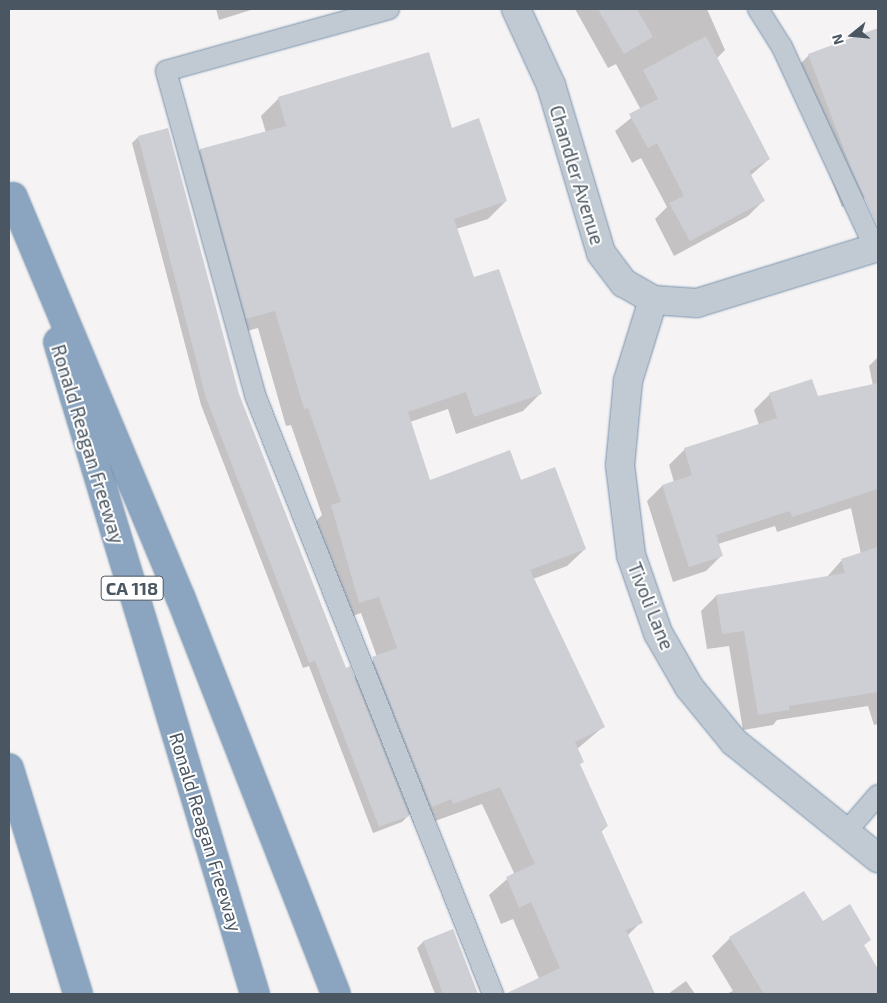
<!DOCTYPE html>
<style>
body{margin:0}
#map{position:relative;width:887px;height:1003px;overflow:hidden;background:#f5f3f3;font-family:"Exo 2",sans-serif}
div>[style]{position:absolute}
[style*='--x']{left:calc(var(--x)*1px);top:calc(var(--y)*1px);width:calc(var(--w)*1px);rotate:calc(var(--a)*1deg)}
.shadow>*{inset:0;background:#0003}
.building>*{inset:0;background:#cdcfd5}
.roads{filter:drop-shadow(0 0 1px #7690ad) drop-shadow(0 0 1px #7690ad)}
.service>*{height:20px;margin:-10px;padding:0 10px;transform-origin:10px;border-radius:10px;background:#c1cad2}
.minor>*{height:28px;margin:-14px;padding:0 14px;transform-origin:14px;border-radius:14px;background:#c1cad2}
.motorway>*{height:28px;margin:-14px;padding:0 14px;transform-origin:14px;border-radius:14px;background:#8ba5c1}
span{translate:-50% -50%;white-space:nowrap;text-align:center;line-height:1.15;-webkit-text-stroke:4px #fff;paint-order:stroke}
.shield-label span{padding:1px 4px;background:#fff;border:1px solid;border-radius:4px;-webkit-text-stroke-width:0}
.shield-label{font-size:18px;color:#4a5661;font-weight:700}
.street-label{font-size:19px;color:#4a5661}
.frame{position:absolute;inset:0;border:10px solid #4a5661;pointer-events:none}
.north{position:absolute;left:827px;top:10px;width:50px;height:50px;-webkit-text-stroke:4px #fff;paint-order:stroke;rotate:253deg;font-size:14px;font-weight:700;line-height:20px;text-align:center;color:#4a5661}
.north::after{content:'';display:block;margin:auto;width:18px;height:22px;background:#4a5661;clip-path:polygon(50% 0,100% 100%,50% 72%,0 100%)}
</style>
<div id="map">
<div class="shadow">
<div style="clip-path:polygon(216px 9px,254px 9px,219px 20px)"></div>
<div style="clip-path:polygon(575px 9px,707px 9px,725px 50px,716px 59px,769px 159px,750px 176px,763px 201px,748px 216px,674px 256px,655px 219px,667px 207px,641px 158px,632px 163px,615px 131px,641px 110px,616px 64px,608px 68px)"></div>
<div style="clip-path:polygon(878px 30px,878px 193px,842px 207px,791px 73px,809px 55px)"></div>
<div style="clip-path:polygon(279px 98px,452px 129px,506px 201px,488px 219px,456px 229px,473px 279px,540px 394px,523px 411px,456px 434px,448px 409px,410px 422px,430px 482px,520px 481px,585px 549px,567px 566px,533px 579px,603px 727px,577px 749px,583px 761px,579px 765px,607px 826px,601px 832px,641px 922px,627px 936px,654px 994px,527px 994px,540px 981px,513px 919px,501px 924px,489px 895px,514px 873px,482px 804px,435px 821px,434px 816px,414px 824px,410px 814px,402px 822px,373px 833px,309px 666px,303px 668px,201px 405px,132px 143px,138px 137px,345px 669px,353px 678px,377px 657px,361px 613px,341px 620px,314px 523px,322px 515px,291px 425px,286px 426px,258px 328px,229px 336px,183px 168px,200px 150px,266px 133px,261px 116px)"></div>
<div style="clip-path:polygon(878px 357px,878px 724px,874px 725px,868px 706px,777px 720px,773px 725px,743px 730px,729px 646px,707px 649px,701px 611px,716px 596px,826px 578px,841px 561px,861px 554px,851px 508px,777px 532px,775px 526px,718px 544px,721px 556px,706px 571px,673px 582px,647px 501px,662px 486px,674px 482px,669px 465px,684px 450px,759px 425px,754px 410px,770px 394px,817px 398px,873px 386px,869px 366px)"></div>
<div style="clip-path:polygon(822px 923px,870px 939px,863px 946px,878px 972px,878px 994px,726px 994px,733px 991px,712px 956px,730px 938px)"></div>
<div style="clip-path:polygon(453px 931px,477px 994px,435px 994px,417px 948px,423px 942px)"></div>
<div style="clip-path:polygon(686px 981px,695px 994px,668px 994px)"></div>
</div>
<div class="building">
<div style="clip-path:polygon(598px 9px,637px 9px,653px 37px,624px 54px)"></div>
<div style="clip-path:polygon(878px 28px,878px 227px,851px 168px,808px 54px)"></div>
<div style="clip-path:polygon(706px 36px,770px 159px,749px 171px,765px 201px,690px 241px,669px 203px,684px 196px,657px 143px,648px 148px,629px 114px,658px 99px,643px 70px)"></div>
<div style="clip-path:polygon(429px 52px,452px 128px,479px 118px,507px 201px,454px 219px,474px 277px,499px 269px,542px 394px,474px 417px,466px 392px,408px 412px,430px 480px,510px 450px,521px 480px,555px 467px,586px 549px,530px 570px,605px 727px,575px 742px,584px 762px,580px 764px,608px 826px,601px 830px,643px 923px,626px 930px,655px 994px,505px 994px,560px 968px,531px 902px,519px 908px,506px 877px,535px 864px,500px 787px,453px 804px,451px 799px,432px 807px,372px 657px,397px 648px,379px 597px,359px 603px,331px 505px,341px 502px,308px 408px,304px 409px,275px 311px,246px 319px,200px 149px,286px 126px,278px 97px)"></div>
<div style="clip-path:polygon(168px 128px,239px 394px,346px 668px,350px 666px,409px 816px,379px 827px,315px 661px,309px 663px,206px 398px,138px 136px)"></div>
<div style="clip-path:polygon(812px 379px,818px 396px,878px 383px,878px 489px,792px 517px,790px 511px,716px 535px,723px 556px,689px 567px,662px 485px,692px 475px,684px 448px,777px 418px,769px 393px)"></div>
<div style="clip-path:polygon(878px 547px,878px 692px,789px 706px,789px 710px,758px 715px,744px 631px,722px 634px,716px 595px,845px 573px,841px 559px)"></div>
<div style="clip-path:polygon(804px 891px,823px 921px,850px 904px,871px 940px,864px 945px,878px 969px,878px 994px,764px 994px,729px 937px)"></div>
<div style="clip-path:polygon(453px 929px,478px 994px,443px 994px,423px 941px)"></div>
</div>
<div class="roads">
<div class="service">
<div style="--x:389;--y:9;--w:231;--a:164.5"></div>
<div style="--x:166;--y:71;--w:336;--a:74.6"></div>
<div style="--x:255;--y:395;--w:645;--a:68.33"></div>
<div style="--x:758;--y:9;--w:45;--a:57.7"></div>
<div style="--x:782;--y:47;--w:221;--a:65.2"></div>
<div style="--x:846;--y:832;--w:49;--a:-49.1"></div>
</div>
<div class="minor">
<div style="--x:516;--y:9;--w:84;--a:65.3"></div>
<div style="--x:551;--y:85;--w:175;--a:73.4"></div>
<div style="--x:601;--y:253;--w:38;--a:53"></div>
<div style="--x:624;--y:283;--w:34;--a:30"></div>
<div style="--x:653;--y:300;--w:44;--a:3.9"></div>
<div style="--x:697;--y:303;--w:189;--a:-17.2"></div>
<div style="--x:653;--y:300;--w:85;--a:107.2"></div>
<div style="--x:628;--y:381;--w:84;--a:95.4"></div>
<div style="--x:620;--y:465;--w:91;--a:83"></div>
<div style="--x:631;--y:555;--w:83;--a:70.9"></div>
<div style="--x:658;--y:633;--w:62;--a:60.1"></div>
<div style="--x:689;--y:687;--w:71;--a:50.7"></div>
<div style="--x:734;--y:742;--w:185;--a:38.9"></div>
</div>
<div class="motorway">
<div style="--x:13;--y:197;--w:433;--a:67.3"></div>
<div style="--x:180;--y:596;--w:427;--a:68.6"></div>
<div style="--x:58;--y:342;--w:681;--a:73.19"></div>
<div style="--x:9;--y:768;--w:236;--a:73"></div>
</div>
</div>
<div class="shield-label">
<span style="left:132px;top:588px">CA 118</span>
</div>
<div class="street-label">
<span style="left:577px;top:175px;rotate:73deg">Chandler Avenue</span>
<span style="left:88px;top:444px;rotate:73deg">Ronald Reagan Freeway</span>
<span style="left:651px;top:606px;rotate:68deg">Tivoli Lane</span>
<span style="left:206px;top:832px;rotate:73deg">Ronald Reagan Freeway</span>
</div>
<div class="frame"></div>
<div class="north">N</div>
</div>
